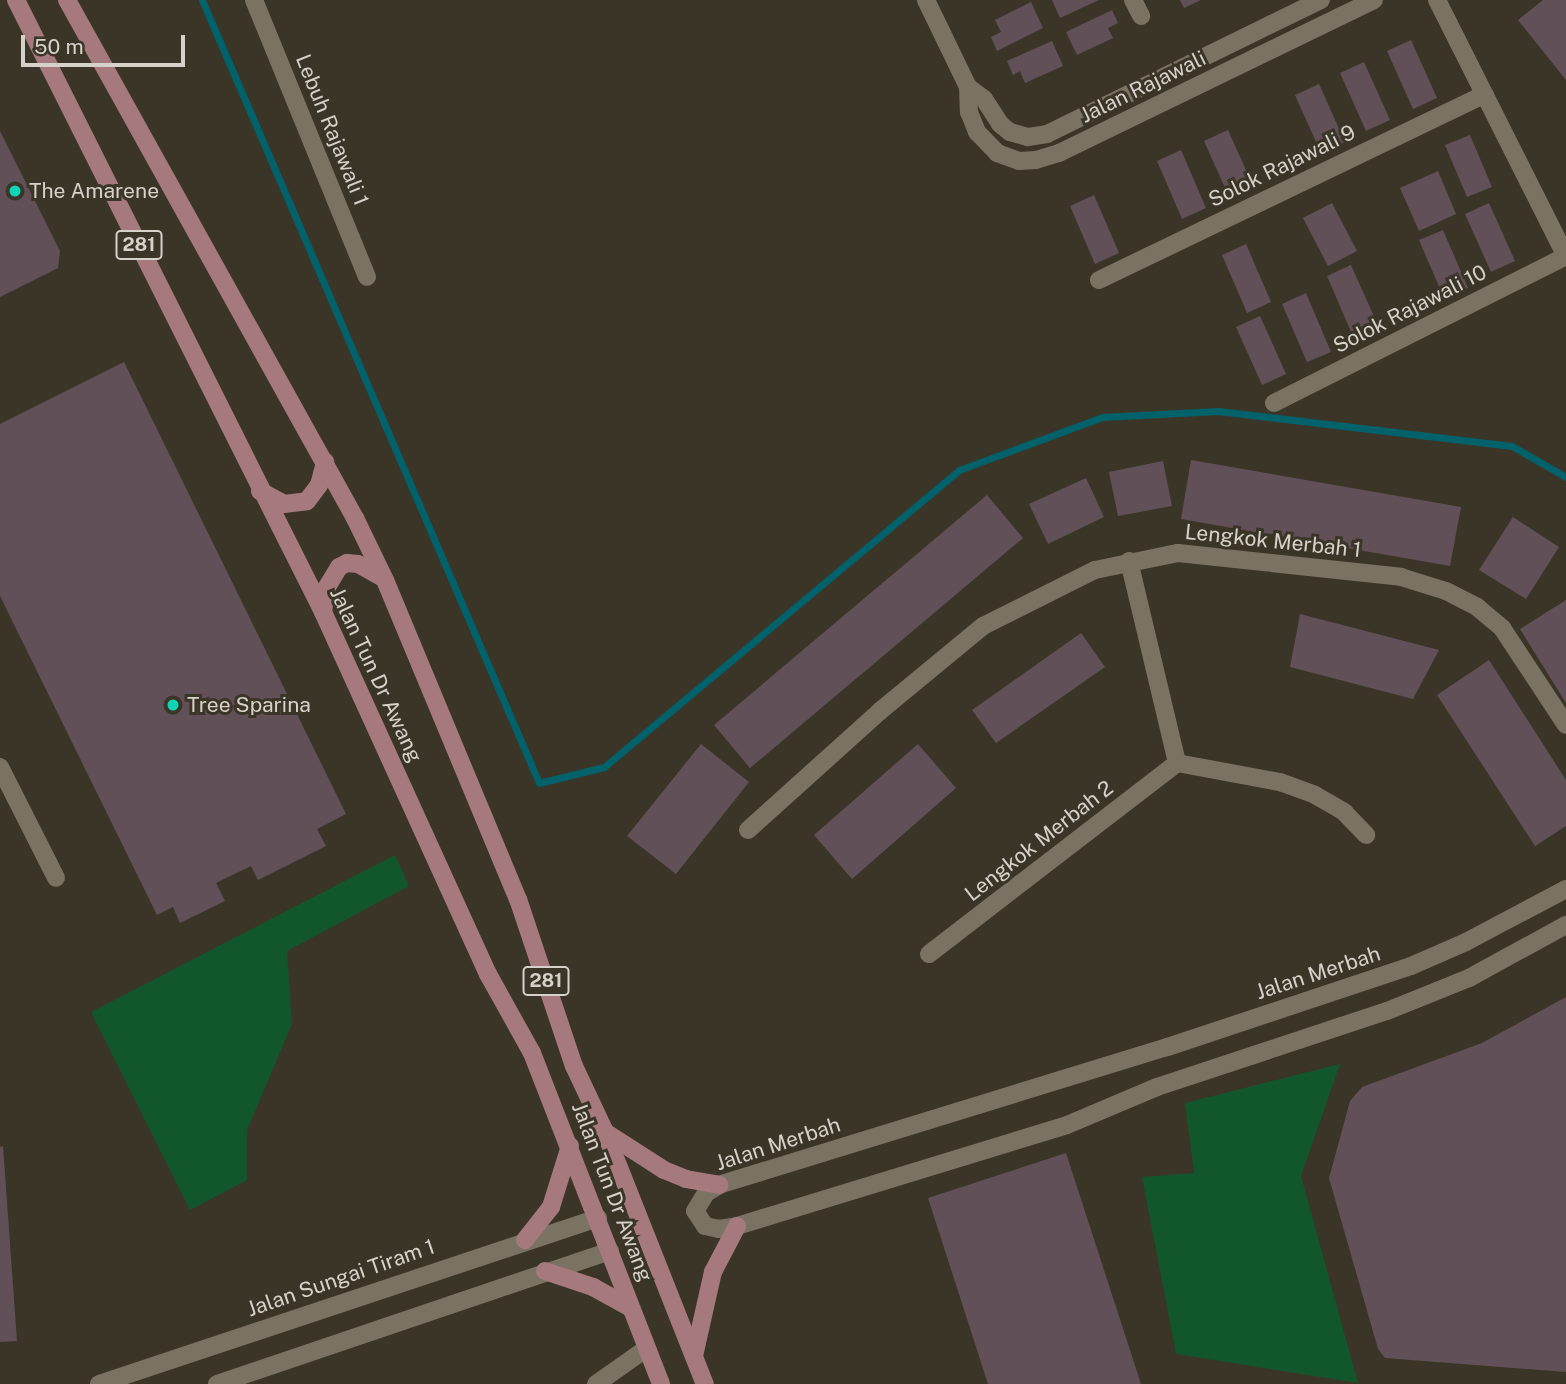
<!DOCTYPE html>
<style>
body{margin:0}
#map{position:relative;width:1566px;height:1384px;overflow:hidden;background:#3b3527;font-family:"Public Sans",sans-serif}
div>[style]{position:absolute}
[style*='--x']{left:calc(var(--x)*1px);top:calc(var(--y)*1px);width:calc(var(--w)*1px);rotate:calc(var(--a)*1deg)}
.green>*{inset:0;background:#11562d}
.stream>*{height:7px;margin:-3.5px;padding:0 3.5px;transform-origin:3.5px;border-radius:3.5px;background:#01626b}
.building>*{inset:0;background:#615057}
.minor>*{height:18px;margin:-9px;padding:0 9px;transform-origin:9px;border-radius:9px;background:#7a7263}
.major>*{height:18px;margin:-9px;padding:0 9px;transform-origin:9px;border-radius:9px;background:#a6797d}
.dots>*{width:19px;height:19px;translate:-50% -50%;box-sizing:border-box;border:4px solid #3b3527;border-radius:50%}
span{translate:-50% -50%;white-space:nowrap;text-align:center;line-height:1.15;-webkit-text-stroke:6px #3b3527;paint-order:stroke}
.shield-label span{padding:2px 5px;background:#3b3527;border:2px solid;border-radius:5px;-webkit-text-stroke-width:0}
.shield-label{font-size:19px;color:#d6d2ca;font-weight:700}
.street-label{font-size:21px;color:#d6d2ca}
.poi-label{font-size:21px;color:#d6d2ca}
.left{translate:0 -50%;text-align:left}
.scale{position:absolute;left:21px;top:35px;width:164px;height:32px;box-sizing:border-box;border:4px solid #d6d2ca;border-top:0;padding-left:9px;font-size:21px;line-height:24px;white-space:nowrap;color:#d6d2ca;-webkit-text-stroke:5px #3b3527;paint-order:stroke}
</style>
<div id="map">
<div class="green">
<div style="clip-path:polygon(395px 855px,409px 886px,287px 951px,292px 1024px,247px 1130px,247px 1180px,190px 1210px,91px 1012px)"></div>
<div style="clip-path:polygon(1340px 1064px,1301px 1176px,1358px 1383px,1176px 1354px,1142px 1177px,1194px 1173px,1185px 1103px)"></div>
</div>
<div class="stream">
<div style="--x:202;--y:0;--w:852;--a:66.71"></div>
<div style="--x:539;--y:783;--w:67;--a:-13.8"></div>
<div style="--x:604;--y:767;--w:463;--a:-39.9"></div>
<div style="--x:959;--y:470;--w:153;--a:-20.3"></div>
<div style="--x:1102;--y:417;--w:116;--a:-3"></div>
<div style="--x:1218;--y:411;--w:296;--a:6.8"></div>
<div style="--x:1512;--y:446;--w:62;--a:29.9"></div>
</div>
<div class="building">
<div style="clip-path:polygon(1052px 0,1099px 0,1060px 18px)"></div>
<div style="clip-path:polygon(1180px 0,1201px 0,1184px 8px)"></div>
<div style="clip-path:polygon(1543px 0,1566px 0,1566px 80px,1518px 20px)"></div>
<div style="clip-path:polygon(1031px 2px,1043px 28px,997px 51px,991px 37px,1001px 32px,995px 20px)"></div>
<div style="clip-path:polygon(1112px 10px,1118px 23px,1108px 28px,1113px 38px,1077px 55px,1066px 32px)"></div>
<div style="clip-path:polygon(1411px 40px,1437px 98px,1413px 109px,1387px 51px)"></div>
<div style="clip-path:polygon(1052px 41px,1063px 66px,1025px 83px,1020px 71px,1013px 75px,1007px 61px)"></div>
<div style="clip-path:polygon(1364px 62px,1390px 120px,1366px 131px,1340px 73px)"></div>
<div style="clip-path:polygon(1319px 84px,1345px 142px,1321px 153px,1295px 95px)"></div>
<div style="clip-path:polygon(1228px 130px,1254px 188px,1230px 199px,1204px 141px)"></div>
<div style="clip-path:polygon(0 131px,60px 251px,58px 268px,0 297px)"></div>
<div style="clip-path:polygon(1470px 135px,1492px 187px,1467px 197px,1445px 145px)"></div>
<div style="clip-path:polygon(1181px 150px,1206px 208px,1182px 219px,1157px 161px)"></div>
<div style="clip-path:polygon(1438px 171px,1456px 214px,1419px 231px,1400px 188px)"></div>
<div style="clip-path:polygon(1094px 195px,1119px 253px,1095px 264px,1070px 206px)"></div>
<div style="clip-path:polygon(1332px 203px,1357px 251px,1328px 266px,1303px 218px)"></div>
<div style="clip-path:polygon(1489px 203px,1515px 261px,1491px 272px,1465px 214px)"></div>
<div style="clip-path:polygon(1443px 230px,1468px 288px,1444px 298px,1419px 240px)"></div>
<div style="clip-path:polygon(1246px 244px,1271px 302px,1247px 313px,1222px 255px)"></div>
<div style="clip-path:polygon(1351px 265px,1377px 323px,1352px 334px,1327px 276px)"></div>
<div style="clip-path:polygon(1306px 293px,1331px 352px,1307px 362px,1282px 304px)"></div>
<div style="clip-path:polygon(1260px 316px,1286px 374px,1262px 385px,1236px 327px)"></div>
<div style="clip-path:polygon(124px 362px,346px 814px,317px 829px,326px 846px,258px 880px,251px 866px,216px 883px,225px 901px,180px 923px,173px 907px,157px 915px,0 596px,0 424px)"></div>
<div style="clip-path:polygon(1191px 460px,1461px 507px,1450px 566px,1181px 519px)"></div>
<div style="clip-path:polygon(1163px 461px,1172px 506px,1118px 516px,1109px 472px)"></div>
<div style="clip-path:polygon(1086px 478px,1104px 517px,1048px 544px,1029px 504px)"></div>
<div style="clip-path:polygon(987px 495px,1023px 538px,750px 768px,714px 725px)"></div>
<div style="clip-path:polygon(1513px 517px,1559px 547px,1526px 599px,1479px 570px)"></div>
<div style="clip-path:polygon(1566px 600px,1566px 703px,1520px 629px)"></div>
<div style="clip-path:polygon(1300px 614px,1439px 650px,1413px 699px,1290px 667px)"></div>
<div style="clip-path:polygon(1081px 633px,1105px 667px,996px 743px,972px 710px)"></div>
<div style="clip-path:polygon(1489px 660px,1566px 780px,1566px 826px,1535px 846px,1437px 695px)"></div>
<div style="clip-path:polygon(701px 744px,749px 782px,676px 874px,627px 836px)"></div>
<div style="clip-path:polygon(918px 744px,956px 788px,852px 879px,814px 835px)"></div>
<div style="clip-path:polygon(1566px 997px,1566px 1372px,1385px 1358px,1378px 1349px,1329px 1178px,1350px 1101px,1362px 1087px,1482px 1043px)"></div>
<div style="clip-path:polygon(3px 1146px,17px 1341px,0 1342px,0 1147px)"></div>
<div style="clip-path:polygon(1066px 1153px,1141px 1384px,988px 1384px,928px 1198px)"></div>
</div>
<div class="minor">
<div style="--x:254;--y:0;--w:299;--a:67.8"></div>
<div style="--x:926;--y:0;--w:97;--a:64.2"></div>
<div style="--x:968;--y:87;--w:25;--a:88"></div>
<div style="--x:969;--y:112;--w:22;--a:68"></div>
<div style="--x:977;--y:132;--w:29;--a:46"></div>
<div style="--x:997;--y:153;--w:23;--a:20"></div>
<div style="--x:1019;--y:161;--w:17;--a:-3"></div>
<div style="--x:1036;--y:160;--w:24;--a:-17"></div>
<div style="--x:1059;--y:153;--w:350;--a:-25.9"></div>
<div style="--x:1133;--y:0;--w:18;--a:63"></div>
<div style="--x:1437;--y:0;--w:287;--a:63.3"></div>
<div style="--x:968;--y:87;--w:20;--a:37"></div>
<div style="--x:984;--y:99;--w:30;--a:57"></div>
<div style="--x:1000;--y:124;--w:13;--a:39"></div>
<div style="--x:1010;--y:132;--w:19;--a:16"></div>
<div style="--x:1028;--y:137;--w:19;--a:-9"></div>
<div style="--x:1047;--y:134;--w:305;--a:-26.1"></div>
<div style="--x:1099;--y:280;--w:428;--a:-25.7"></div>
<div style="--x:1274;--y:403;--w:327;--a:-26.7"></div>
<div style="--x:1129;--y:561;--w:208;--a:76.6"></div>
<div style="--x:0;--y:767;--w:124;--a:63.2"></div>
<div style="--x:748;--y:830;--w:178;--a:-42"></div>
<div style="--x:880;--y:711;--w:134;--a:-39.5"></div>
<div style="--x:983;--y:626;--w:125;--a:-26.6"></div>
<div style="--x:1095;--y:570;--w:85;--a:-11.6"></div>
<div style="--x:1178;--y:553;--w:224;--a:6.1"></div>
<div style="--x:1401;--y:577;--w:47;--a:17.3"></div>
<div style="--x:1446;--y:591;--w:35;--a:27"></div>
<div style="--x:1477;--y:607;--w:33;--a:40"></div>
<div style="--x:1502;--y:628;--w:116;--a:56.6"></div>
<div style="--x:1566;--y:889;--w:113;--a:152.1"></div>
<div style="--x:1466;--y:942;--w:60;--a:156.4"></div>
<div style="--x:1411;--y:966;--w:257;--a:161.6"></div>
<div style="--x:1167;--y:1047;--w:469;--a:162.9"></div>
<div style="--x:719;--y:1185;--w:15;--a:148"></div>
<div style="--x:706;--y:1193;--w:21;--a:121"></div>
<div style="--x:695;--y:1211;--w:18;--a:56"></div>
<div style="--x:705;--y:1226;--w:14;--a:12"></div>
<div style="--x:719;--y:1229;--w:18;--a:-9"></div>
<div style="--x:737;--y:1226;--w:345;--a:-17"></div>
<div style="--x:1067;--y:1125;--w:98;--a:-22.9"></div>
<div style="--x:1157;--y:1087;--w:242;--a:-18.3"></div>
<div style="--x:1387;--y:1011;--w:88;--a:-21.9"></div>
<div style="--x:1469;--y:978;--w:111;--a:-28.7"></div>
<div style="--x:929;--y:954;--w:313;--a:-37.6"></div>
<div style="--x:1177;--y:763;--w:105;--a:10.5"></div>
<div style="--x:1280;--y:782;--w:37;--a:20"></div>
<div style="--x:1315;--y:795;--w:34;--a:30"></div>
<div style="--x:1344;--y:812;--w:32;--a:46"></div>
<div style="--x:99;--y:1384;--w:526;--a:-18.4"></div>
<div style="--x:217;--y:1384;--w:415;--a:-18.7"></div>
<div style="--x:596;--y:1384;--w:62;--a:-35.2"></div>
</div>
<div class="major">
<div style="--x:16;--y:0;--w:685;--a:63.36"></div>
<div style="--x:323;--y:612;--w:398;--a:65.5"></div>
<div style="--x:488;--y:974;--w:90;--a:60.9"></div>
<div style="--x:532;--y:1053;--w:355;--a:68.7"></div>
<div style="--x:67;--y:0;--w:593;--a:60.93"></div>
<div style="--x:355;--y:518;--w:69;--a:64.2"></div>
<div style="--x:385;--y:580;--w:346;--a:67.4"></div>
<div style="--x:518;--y:899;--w:176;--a:71.5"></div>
<div style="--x:574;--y:1066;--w:73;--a:64.8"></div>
<div style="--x:605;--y:1132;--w:271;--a:68.4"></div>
<div style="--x:260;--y:491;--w:27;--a:28"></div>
<div style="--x:284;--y:504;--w:23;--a:-7"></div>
<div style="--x:307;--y:501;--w:20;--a:-53"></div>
<div style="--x:319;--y:485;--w:24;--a:-75"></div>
<div style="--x:323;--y:612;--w:25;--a:-81"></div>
<div style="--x:327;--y:587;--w:23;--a:-59"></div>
<div style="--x:339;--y:567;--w:9;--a:-27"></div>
<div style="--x:347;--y:563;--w:11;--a:5"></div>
<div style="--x:358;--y:564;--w:29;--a:29"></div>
<div style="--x:605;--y:1132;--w:70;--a:32.8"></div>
<div style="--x:664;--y:1170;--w:24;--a:22"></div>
<div style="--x:686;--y:1179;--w:34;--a:10"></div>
<div style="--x:525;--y:1240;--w:42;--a:-51.8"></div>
<div style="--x:551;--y:1207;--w:64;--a:-72.7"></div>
<div style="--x:545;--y:1271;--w:51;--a:18.4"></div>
<div style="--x:593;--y:1287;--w:43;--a:28.9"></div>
<div style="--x:694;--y:1356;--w:86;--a:-77.3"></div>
<div style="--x:713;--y:1272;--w:52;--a:-62.4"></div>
</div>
<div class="dots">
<div style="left:15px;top:191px;background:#0ed5b5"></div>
<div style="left:173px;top:705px;background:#0ed5b5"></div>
</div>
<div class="shield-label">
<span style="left:139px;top:245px">281</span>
<span style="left:546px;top:981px">281</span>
</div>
<div class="street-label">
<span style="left:1143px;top:87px;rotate:-26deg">Jalan Rajawali</span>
<span style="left:332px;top:130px;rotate:68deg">Lebuh Rajawali 1</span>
<span style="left:1282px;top:166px;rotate:-26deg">Solok Rajawali 9</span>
<span style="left:1410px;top:309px;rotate:-27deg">Solok Rajawali 10</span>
<span style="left:1273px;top:541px;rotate:6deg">Lengkok Merbah 1</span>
<span style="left:376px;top:675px;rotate:65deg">Jalan Tun Dr Awang</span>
<span style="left:1039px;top:841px;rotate:-38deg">Lengkok Merbah 2</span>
<span style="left:1318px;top:973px;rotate:-18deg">Jalan Merbah</span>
<span style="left:778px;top:1144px;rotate:-18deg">Jalan Merbah</span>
<span style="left:612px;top:1192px;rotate:69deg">Jalan Tun Dr Awang</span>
<span style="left:341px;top:1278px;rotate:-19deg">Jalan Sungai Tiram 1</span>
</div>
<div class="poi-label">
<span class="left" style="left:29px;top:191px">The Amarene</span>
<span class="left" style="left:187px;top:705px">Tree Sparina</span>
</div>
<div class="scale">50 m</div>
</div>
